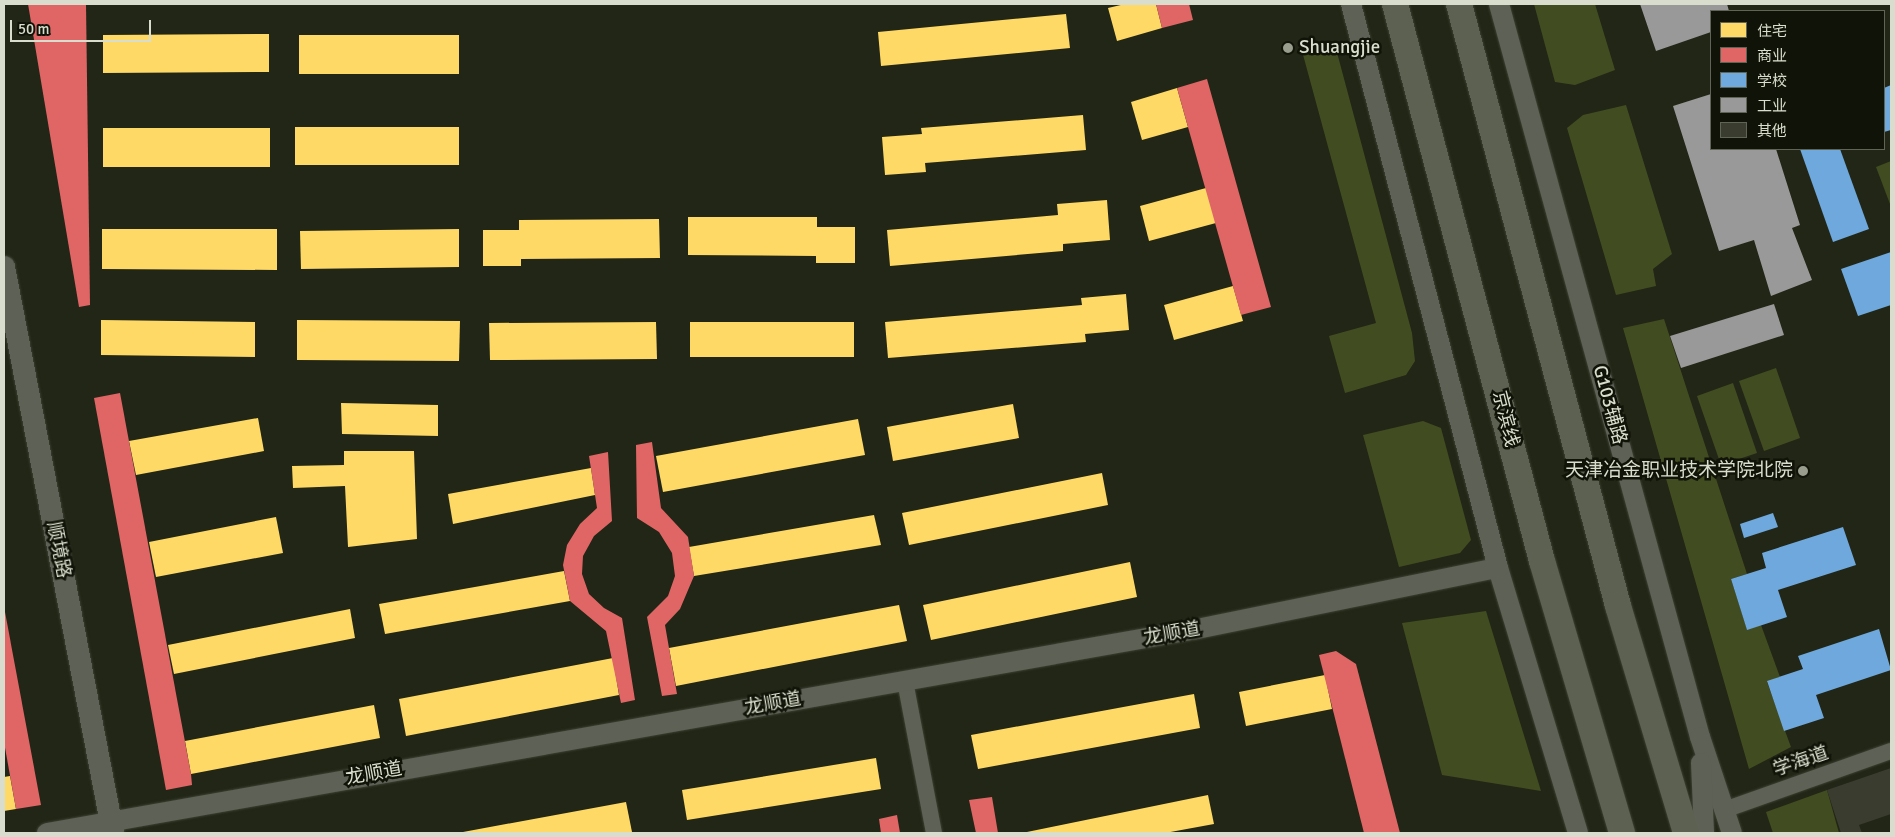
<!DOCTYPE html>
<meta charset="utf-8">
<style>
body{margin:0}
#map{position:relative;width:1895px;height:837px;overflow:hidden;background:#222616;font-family:Signika,"Noto Sans SC",sans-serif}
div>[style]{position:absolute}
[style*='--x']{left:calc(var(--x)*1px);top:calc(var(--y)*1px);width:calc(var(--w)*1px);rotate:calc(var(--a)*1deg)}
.green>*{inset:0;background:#424c21}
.homes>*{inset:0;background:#ffd966}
.shops>*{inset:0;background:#e06666}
.schools>*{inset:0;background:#6fa8dc}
.industry>*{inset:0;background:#999}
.building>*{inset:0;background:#393c2f}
.roads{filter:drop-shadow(0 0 1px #3c4033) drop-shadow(0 0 1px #3c4033)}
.minor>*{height:16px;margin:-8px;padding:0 8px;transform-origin:8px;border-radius:8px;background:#5e6156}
.tertiary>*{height:20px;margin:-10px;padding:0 10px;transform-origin:10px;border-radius:10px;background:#5e6156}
.secondary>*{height:22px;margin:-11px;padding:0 11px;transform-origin:11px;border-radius:11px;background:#5e6156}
.trunk>*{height:26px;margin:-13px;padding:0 13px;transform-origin:13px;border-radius:13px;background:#5d6152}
.dots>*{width:14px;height:14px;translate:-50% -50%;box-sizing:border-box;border:2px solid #101307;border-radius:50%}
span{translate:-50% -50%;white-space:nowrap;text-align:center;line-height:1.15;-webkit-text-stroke:5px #101307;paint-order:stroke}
.poi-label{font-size:19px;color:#d8ddcd}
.left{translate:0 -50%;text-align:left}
.right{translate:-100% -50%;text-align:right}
.street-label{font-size:19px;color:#d8ddcd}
.frame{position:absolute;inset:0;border:5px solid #d8ddcd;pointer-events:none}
.legend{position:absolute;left:1710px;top:10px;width:175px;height:140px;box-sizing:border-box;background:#101307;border:1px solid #606456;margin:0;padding:6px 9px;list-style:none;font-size:15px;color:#d8ddcd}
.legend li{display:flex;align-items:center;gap:10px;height:25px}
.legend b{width:25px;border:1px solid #606456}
.scale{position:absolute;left:10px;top:20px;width:141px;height:22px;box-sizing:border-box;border:2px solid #d8ddcd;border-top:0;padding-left:6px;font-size:15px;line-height:18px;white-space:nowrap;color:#d8ddcd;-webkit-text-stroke:4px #101307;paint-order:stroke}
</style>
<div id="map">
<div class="green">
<div style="clip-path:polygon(1534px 4px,1595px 4px,1615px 70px,1575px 85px,1555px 82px)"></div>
<div style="clip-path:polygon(1335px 45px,1412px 333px,1415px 361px,1406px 375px,1345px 393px,1329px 336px,1376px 323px,1302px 51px)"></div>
<div style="clip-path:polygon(1626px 105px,1672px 254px,1653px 269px,1656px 286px,1616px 295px,1567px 128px,1583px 115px)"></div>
<div style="clip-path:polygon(1891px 161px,1891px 204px,1890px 204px,1876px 167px)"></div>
<div style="clip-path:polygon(1664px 319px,1747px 574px,1731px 579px,1747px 629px,1761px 625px,1780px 677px,1767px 682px,1791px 747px,1749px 769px,1623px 328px)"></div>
<div style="clip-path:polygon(1776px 368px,1800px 438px,1764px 451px,1739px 381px)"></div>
<div style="clip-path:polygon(1733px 383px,1757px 453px,1721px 465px,1697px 396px)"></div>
<div style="clip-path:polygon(1423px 421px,1441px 428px,1471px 540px,1460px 553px,1399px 567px,1363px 435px)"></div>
<div style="clip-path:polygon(1486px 611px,1541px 791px,1442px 775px,1402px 623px)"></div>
<div style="clip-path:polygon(1827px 790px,1839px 833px,1773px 833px,1766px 812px)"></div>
</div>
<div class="homes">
<div style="clip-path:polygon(1125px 4px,1156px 4px,1162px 28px,1117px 41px,1108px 8px)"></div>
<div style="clip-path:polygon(1066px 14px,1070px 48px,881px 66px,878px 32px)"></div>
<div style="clip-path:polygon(269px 34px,269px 72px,103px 73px,103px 35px)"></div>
<div style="clip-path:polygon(299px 35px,459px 35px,459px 74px,299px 74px)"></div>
<div style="clip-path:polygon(1177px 88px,1188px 127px,1142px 140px,1131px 102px)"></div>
<div style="clip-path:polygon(1083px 115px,1086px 150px,925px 163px,926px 172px,885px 175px,882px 137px,922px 134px,921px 128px)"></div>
<div style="clip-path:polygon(295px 127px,459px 127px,459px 165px,295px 165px)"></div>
<div style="clip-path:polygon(103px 128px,270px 128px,270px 167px,103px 167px)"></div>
<div style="clip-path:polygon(1206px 188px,1216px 223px,1149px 241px,1140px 206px)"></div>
<div style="clip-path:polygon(1107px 200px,1110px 240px,1063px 244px,1063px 251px,890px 266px,887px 230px,1058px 215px,1057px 204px)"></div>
<div style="clip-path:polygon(688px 217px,817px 217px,817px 227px,855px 227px,855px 263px,816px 263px,816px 256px,688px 255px)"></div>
<div style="clip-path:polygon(659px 219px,660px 258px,521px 259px,521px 266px,483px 266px,483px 230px,519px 230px,519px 220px)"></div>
<div style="clip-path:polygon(102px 229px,277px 229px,277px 270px,102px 269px)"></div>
<div style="clip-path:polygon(459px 229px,459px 267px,301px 269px,300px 231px)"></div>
<div style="clip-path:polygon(1233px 286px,1243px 321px,1174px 340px,1164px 305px)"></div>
<div style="clip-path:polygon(1126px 294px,1129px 330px,1085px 334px,1086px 342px,888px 358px,885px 322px,1082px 305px,1081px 298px)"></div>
<div style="clip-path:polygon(101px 320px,255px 322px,255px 357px,101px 355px)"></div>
<div style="clip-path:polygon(297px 320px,460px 321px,459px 361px,297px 360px)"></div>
<div style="clip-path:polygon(656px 322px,657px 359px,490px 360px,489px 323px)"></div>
<div style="clip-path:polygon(690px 322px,854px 322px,854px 357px,690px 357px)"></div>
<div style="clip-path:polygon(341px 403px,438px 405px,438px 436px,342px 434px)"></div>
<div style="clip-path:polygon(1013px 404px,1019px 438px,893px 461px,887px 427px)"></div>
<div style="clip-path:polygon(258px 418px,264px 451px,136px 475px,129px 441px)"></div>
<div style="clip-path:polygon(858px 419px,865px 455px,663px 492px,656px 456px)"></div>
<div style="clip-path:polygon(344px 451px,414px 451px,417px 539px,348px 547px,345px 486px,293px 488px,292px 466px,344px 465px)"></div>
<div style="clip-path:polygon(591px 468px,595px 495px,453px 524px,448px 494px)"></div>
<div style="clip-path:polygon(1102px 473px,1108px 505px,909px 545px,902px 513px)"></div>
<div style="clip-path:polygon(874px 515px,881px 545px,694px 576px,689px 547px)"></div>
<div style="clip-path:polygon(276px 517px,283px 553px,156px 577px,149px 542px)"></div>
<div style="clip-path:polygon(1130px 562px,1137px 597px,931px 640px,923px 605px)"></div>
<div style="clip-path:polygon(564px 571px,570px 601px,385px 634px,379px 604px)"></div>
<div style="clip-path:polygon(899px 605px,907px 641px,676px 686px,669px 648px)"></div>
<div style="clip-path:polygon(350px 609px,355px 638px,174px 674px,168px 645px)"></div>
<div style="clip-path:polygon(613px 658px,619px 695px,406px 736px,399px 699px)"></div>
<div style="clip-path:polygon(1325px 675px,1332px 709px,1246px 726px,1239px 692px)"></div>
<div style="clip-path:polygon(1194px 694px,1200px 728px,978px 769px,971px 735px)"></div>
<div style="clip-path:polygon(374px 705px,380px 738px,191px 774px,185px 741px)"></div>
<div style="clip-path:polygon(876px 758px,881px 789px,687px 820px,682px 790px)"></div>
<div style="clip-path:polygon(10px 776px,16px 809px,4px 811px,4px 777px)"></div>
<div style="clip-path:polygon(1208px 795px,1214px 824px,1165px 833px,1022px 833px)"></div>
<div style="clip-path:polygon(626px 802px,632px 832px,463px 833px,463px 832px)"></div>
</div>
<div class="shops">
<div style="clip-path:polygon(28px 4px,86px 4px,90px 305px,79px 307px)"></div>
<div style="clip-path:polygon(1156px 4px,1189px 4px,1193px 20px,1162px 28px)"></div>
<div style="clip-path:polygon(1207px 79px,1271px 307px,1241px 315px,1177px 88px)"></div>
<div style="clip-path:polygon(120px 393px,191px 774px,192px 785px,166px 790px,94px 398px)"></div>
<div style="clip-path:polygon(652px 442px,661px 508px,688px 537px,694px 576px,680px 609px,665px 625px,677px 694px,662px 696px,647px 617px,668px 596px,675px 576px,672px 553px,659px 532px,637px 518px,636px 445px)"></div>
<div style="clip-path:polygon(608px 452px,612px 521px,594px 536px,583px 556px,582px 574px,589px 594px,604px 608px,622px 618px,635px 700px,621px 703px,606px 631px,570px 601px,563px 565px,567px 545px,580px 524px,597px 508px,589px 456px)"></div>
<div style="clip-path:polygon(5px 612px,41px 805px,16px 809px,4px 742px)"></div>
<div style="clip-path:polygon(1336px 651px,1356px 664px,1400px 833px,1364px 833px,1319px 655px)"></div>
<div style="clip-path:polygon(992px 797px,998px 833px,976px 833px,969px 800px)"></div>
<div style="clip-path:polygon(897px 815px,900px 833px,881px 833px,879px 819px)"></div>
</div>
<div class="schools">
<div style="clip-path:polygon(1891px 85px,1891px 130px,1884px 132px,1884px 88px)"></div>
<div style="clip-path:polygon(1800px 149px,1840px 149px,1869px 229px,1833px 242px)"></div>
<div style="clip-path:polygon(1891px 252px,1891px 305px,1858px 316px,1841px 269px)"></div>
<div style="clip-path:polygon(1773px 513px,1778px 527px,1744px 538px,1740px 524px)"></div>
<div style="clip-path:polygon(1843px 527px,1856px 565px,1778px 590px,1787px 617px,1747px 630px,1731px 579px,1766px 568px,1762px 553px)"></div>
<div style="clip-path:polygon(1879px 629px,1891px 670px,1816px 695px,1824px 718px,1784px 731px,1767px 681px,1803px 669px,1798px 656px)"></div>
</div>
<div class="industry">
<div style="clip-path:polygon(1640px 4px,1727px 4px,1729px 11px,1711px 11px,1711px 32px,1656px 51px)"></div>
<div style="clip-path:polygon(1711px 94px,1711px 149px,1776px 149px,1800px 225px,1792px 228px,1812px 280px,1771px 296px,1754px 240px,1719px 251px,1673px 106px)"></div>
<div style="clip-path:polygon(1774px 304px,1784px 335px,1681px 368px,1670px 336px)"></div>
</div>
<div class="building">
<div style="clip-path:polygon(1891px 768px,1891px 814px,1859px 825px,1862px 833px,1841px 833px,1827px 790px)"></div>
</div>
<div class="roads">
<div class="minor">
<div style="--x:905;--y:681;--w:155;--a:79.2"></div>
<div style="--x:1724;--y:810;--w:177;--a:-19.5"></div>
</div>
<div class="tertiary">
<div style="--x:1351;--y:4;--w:583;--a:75.39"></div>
<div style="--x:1498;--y:568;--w:277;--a:73.2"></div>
<div style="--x:1499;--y:4;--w:760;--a:74.67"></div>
<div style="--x:1700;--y:737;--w:101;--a:71.6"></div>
<div style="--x:1701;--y:763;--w:70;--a:87.5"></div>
<div style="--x:47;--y:833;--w:1168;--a:-10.06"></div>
<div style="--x:1197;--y:629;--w:307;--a:-11.5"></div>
</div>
<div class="secondary">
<div style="--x:4;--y:267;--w:576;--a:79.1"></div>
</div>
<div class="trunk">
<div style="--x:1395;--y:4;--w:576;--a:75.22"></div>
<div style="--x:1542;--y:561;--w:284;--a:73.6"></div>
<div style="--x:1459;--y:4;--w:623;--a:75.2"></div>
<div style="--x:1618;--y:606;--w:237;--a:73.3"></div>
</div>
</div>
<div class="dots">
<div style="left:1288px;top:48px;background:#989d8d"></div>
<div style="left:1803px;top:471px;background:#989d8d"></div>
</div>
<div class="poi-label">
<span class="left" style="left:1299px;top:48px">Shuangjie</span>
<span class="right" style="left:1793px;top:471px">天津冶金职业技术学院北院</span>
</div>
<div class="street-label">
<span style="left:1609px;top:405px;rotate:75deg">G103辅路</span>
<span style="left:1505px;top:419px;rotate:76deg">京滨线</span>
<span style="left:58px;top:550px;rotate:79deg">顺境路</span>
<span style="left:1172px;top:634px;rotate:-10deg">龙顺道</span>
<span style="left:773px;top:704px;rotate:-10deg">龙顺道</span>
<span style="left:1801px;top:762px;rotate:-19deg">学海道</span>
<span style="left:374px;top:774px;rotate:-10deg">龙顺道</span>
</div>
<div class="frame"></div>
<ul class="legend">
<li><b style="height:14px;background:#ffd966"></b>住宅</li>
<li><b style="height:14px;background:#e06666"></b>商业</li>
<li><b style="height:14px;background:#6fa8dc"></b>学校</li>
<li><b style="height:14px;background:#999"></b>工业</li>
<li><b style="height:14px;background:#393c2f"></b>其他</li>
</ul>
<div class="scale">50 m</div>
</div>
